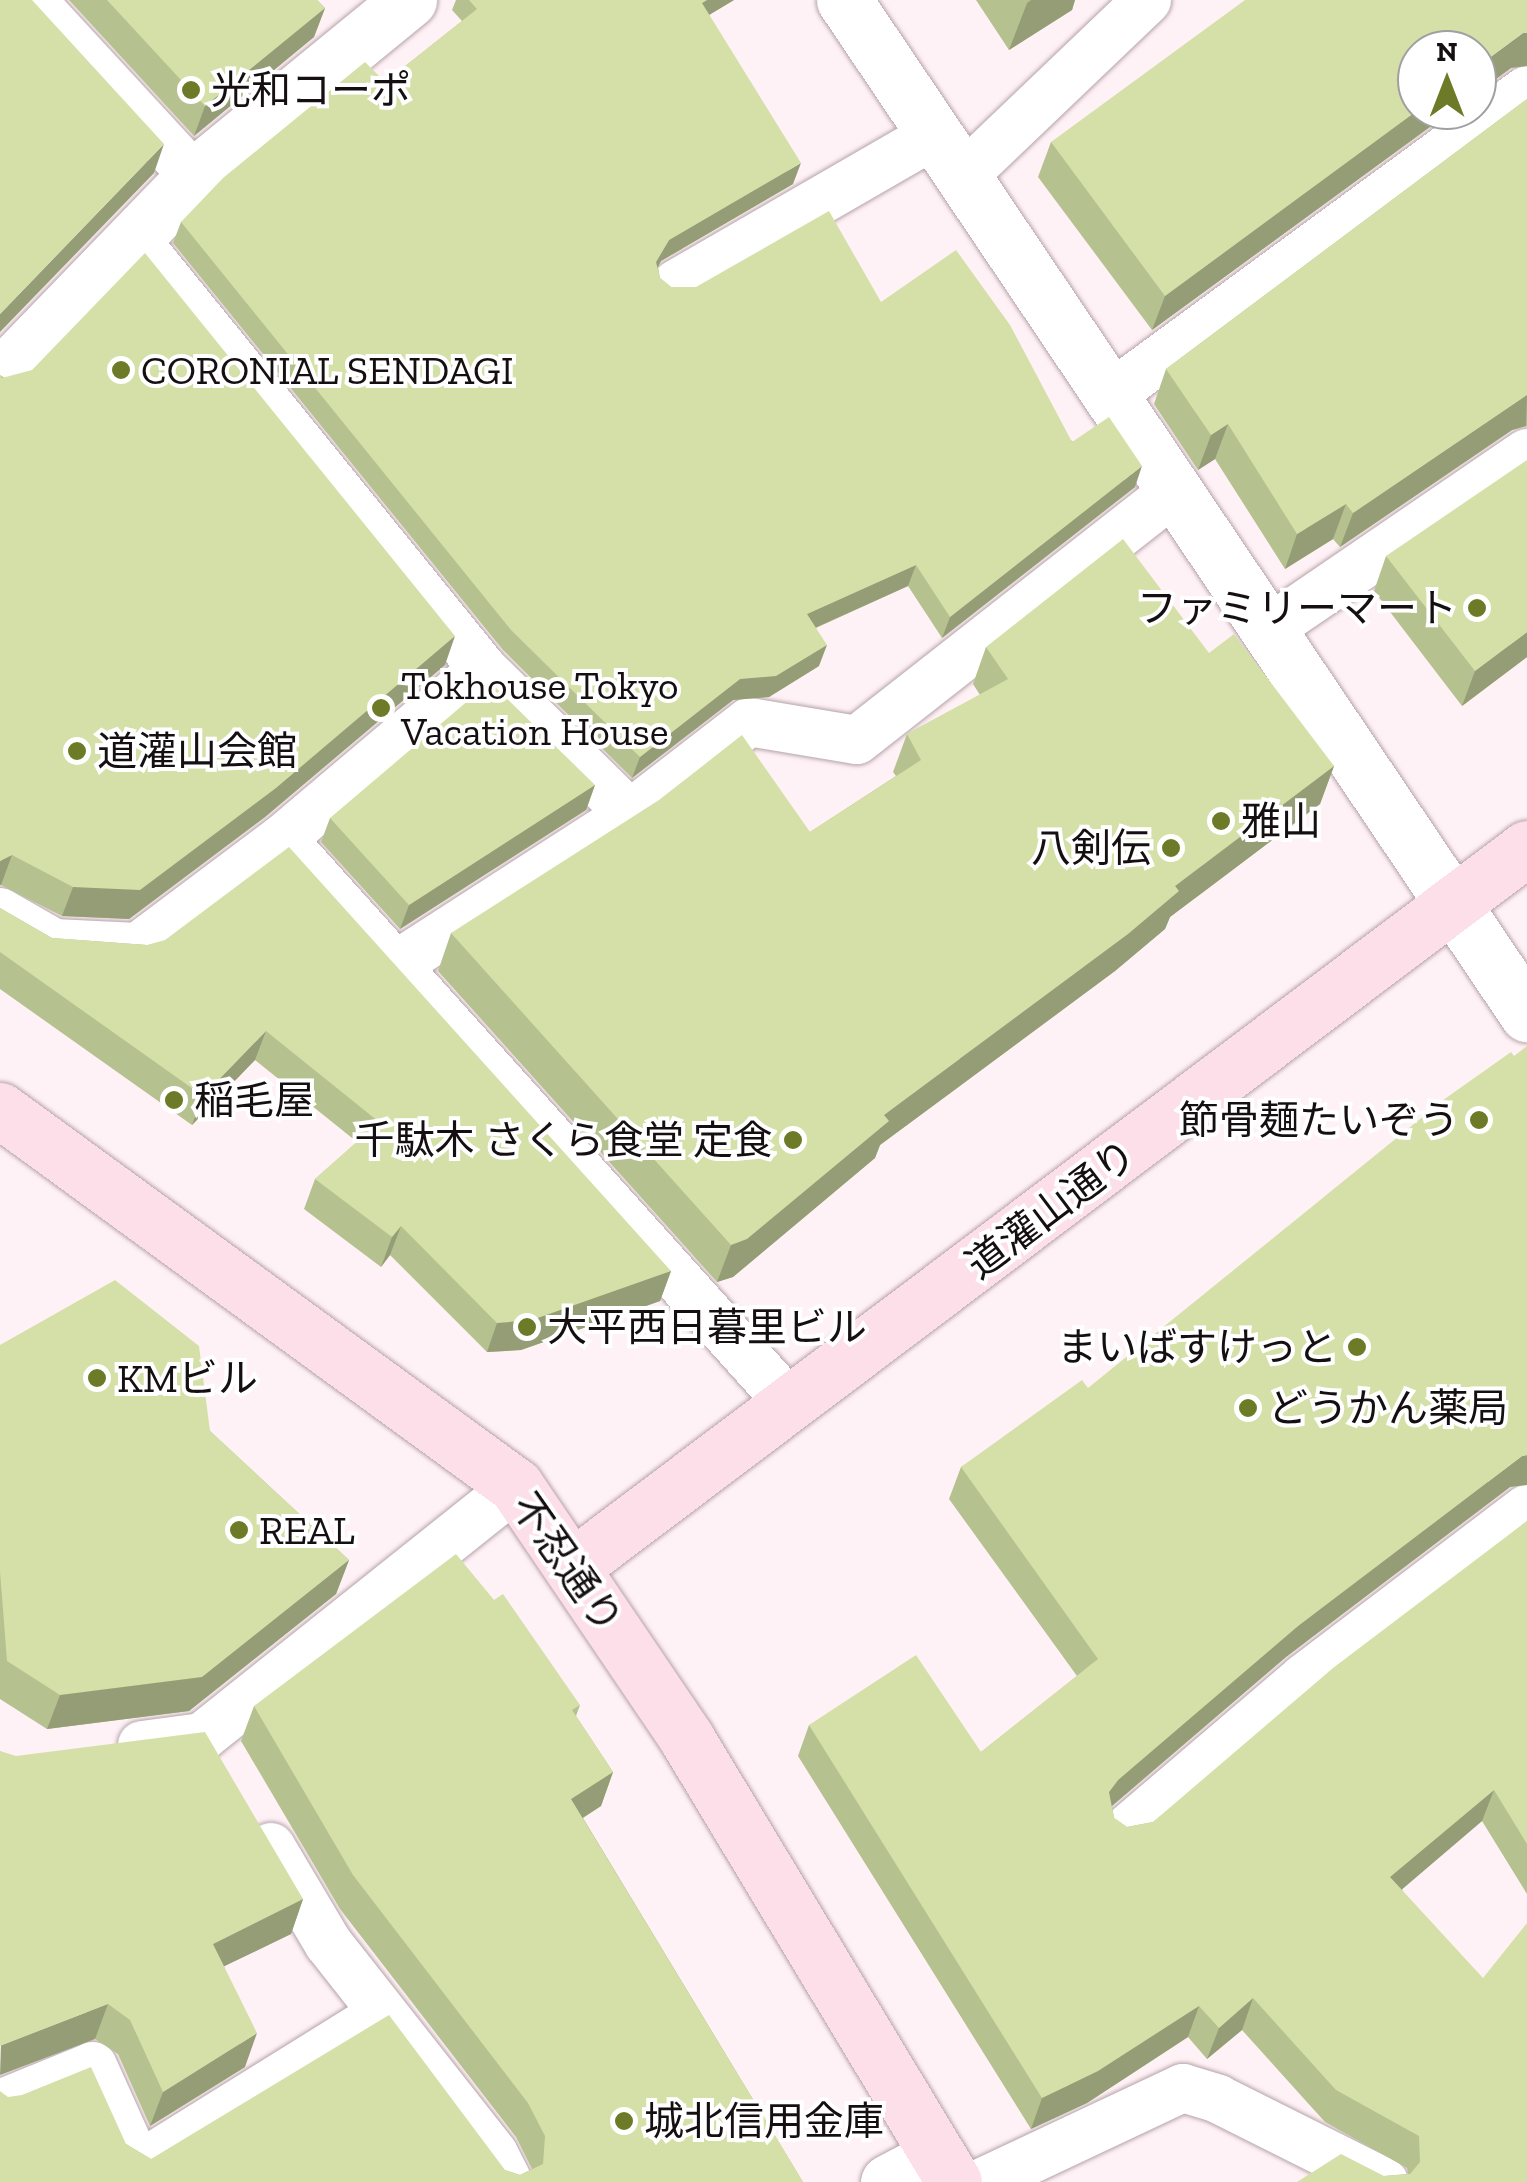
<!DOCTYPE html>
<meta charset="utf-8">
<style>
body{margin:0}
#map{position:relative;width:1527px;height:2182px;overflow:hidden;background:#fff2f6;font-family:"Zilla Slab","Noto Sans JP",serif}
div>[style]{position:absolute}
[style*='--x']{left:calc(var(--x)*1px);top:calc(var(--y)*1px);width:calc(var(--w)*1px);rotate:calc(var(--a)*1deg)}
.roads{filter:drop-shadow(0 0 2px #b5a3a8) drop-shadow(0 0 2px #b5a3a8)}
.service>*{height:48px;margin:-24px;padding:0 24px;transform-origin:24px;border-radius:24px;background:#fff}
.minor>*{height:55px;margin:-27.5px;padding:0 27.5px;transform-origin:27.5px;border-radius:27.5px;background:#fff}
.secondary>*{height:55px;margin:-27.5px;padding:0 27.5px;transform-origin:27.5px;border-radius:27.5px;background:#fcdfe9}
.wall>*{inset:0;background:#b6c190}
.shaded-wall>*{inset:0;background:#949d76}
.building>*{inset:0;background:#d4e0a8}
.dots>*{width:28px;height:28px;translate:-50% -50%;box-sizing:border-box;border:5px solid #fff;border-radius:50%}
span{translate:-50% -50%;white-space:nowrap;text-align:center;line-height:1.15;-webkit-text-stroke:8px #fff;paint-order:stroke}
.poi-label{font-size:40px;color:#150f11}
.left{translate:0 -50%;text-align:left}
.right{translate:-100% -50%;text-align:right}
.street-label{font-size:40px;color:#150f11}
.north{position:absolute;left:1397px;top:30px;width:100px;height:100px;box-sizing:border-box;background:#fff;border:2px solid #a19fa0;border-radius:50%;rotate:0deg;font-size:28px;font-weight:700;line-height:40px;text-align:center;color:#150f11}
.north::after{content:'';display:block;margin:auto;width:35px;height:45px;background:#6d7b28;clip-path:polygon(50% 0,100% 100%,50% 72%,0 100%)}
</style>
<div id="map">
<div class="roads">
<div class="service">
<div style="--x:37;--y:6;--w:231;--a:47.3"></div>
<div style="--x:962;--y:177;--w:256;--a:-43.7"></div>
<div style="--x:134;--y:238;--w:555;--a:51"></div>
<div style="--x:483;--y:669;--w:206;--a:44.6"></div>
<div style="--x:630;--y:814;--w:150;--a:-37.7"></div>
<div style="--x:749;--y:722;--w:109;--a:9.5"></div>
<div style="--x:857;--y:740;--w:402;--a:-38.1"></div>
<div style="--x:676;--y:284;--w:298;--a:-30"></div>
<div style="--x:1108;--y:397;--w:519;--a:-36.23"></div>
<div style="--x:1266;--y:631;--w:316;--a:-34.3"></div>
<div style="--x:282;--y:839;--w:761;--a:48.04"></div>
<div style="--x:0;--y:912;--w:62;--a:29.9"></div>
<div style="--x:54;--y:943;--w:84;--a:2.7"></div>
<div style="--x:138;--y:947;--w:180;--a:-36.9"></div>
<div style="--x:282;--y:839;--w:263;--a:-40.2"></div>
<div style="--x:396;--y:965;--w:278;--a:-32.8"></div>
<div style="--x:142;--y:1745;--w:61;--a:-7.6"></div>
<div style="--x:202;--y:1737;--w:402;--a:-38.6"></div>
<div style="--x:1124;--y:1832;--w:237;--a:-40.5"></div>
<div style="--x:1304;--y:1678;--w:280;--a:-37.2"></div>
<div style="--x:271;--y:1847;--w:112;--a:59.3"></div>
<div style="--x:328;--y:1943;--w:268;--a:51.8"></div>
<div style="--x:494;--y:2154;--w:31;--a:63"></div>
<div style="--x:0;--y:2104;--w:100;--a:-22.2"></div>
<div style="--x:93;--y:2066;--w:110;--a:65.8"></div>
<div style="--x:138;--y:2166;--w:287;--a:-31.9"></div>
<div style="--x:983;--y:2182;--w:221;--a:-25.2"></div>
<div style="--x:1183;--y:2088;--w:37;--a:17"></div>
<div style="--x:1218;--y:2099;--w:186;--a:26.6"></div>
</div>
<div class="minor">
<div style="--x:844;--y:0;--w:1223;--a:56.04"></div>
<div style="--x:0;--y:377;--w:279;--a:-46"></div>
<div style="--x:194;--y:176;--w:278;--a:-39.3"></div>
<div style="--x:888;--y:2182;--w:55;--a:-28"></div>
</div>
<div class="secondary">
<div style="--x:0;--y:1110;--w:638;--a:36.08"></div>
<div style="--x:516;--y:1486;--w:305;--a:55.9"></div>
<div style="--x:687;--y:1739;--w:517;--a:58.92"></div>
<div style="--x:572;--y:1567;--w:1195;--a:-36.98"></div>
</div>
</div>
<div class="wall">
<div style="clip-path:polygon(69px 0,317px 0,325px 8px,314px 37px,194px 136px)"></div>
<div style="clip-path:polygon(456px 0,734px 0,709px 15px,793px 184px,661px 261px,658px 267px,660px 278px,671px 287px,881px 302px,1135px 487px,942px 638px,908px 586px,816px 628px,819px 666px,769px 697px,733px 700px,632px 778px,503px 650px,173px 243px,181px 222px,385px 82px,462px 21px,452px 10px)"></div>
<div style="clip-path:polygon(976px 0,1075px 0,1072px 10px,1009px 50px)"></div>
<div style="clip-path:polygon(1511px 68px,1152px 330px,1038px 177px,1051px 142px)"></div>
<div style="clip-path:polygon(1527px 99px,1527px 426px,1512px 430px,1340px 547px,1333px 539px,1285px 569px,1215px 459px,1198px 470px,1154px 404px,1166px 369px)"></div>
<div style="clip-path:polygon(0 375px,445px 665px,265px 817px,129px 919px,62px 916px,1px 885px)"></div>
<div style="clip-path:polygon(1386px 556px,1527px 657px,1462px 706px,1374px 591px)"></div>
<div style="clip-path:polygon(986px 647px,1209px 653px,1334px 766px,1320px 804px,1170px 917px,1165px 929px,1115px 971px,880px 1145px,875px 1158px,733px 1277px,717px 1282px,438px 971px,451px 933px,810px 832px,896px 776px,893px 772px,907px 734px,980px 695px,973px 684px)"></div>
<div style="clip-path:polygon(595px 785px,586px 810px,400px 929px,321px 842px,330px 818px)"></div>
<div style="clip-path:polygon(0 908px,52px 938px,147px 945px,671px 1271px,660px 1301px,521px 1350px,487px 1352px,390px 1255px,381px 1267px,304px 1209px,315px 1179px,357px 1142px,255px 1060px,192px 1125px,0 989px)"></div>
<div style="clip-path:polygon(0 1345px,210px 1431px,349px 1560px,336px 1594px,189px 1711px,47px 1729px,0 1699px)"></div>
<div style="clip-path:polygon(1088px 1388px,1510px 1487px,1286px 1657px,1112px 1806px,1114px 1818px,1127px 1827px,1153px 1822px,1527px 1521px,1527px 1894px,1482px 1821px,1402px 1889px,1527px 2182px,1384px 2176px,1408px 2174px,1407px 2168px,1325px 2122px,1242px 2030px,1207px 2059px,1188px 2037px,1087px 2103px,1031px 2129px,798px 1756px,809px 1725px,981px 1752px,1077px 1676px,949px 1499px,961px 1467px)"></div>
<div style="clip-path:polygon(580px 1705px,576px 1716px,613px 1772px,601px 1806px,583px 1818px,803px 2182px,0 2182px,8px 2097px,126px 2144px,151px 2159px,505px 2170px,520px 2175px,532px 2169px,516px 2137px,340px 1909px,241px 1741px,254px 1706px)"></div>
<div style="clip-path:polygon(0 1751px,303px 1899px,291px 1934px,224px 1966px,245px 2067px,150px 2126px,118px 2054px,95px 2039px)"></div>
</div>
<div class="shaded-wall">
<div style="clip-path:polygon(707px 0,734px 0,694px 24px,702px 3px)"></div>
<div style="clip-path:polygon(1031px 0,1075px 0,1072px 10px,1009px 50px,1027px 3px)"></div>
<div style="clip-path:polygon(325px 8px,314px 37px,194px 136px,205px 106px)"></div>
<div style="clip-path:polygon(1523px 33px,1527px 33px,1527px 66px,1511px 68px,1477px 93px,1477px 67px)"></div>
<div style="clip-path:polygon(1418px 110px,1453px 110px,1152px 330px,1165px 296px)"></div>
<div style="clip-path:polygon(164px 144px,154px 173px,0 332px,0 314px)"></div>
<div style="clip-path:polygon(801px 163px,793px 184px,661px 261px,649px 283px,656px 262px,669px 240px)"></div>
<div style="clip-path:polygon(1527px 395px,1526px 426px,1512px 430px,1340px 547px,1353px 513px)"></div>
<div style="clip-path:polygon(1228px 424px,1215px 459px,1198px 470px,1211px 435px)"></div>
<div style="clip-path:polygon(1142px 466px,1135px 487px,942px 638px,950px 617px)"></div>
<div style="clip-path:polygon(1346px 504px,1333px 539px,1285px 569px,1297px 534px)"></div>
<div style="clip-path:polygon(916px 565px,908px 586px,799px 635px,807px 614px)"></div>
<div style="clip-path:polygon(1527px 632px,1527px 657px,1462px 706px,1475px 671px)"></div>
<div style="clip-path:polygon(455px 636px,445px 665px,265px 817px,129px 919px,62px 916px,73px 887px)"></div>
<div style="clip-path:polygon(827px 645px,819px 666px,769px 697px,733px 700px,632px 778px,640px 757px,740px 679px)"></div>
<div style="clip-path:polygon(1334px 766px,1320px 804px,1170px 917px,1165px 929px,1115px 971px,880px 1145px,875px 1158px,733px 1277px,717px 1282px,731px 1245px,884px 1115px,1175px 886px)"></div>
<div style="clip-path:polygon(595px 785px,586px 810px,400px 929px,409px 905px)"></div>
<div style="clip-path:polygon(12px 855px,1px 885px,0 885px,0 861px)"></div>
<div style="clip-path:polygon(266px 1031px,255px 1060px,192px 1125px,203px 1096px)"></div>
<div style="clip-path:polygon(401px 1226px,390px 1255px,381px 1267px,392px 1237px)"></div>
<div style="clip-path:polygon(671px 1271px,660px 1301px,521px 1350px,487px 1352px,497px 1323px)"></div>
<div style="clip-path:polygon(1527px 1455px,1527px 1485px,1510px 1487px,1286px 1657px,1106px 1811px,1109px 1792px,1118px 1780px,1298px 1626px,1522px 1456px)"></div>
<div style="clip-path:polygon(349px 1560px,336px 1594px,189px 1711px,47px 1729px,60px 1695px)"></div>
<div style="clip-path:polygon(613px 1772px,601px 1806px,559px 1833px,571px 1799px)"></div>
<div style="clip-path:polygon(1494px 1790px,1482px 1821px,1379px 1909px,1390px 1877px)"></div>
<div style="clip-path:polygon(303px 1899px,291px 1934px,200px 1978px,213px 1944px)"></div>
<div style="clip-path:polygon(1253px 1998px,1242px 2030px,1207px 2059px,1219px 2028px)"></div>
<div style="clip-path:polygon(108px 2004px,95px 2039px,0 2075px,1px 2045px)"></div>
<div style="clip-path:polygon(1199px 2006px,1188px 2037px,1087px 2103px,1031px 2129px,1042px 2098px)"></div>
<div style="clip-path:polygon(257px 2033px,245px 2067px,150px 2126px,163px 2092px)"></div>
</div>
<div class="building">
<div style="clip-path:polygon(0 0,32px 0,164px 144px,0 314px)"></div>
<div style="clip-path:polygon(107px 0,317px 0,325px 8px,205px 106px)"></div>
<div style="clip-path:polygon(469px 0,707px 0,702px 3px,801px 163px,669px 240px,656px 262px,660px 278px,671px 287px,696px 287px,829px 211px,881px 302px,956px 250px,1010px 325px,1072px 442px,1109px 417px,1142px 466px,950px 617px,916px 565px,807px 614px,827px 645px,776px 676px,740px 679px,640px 757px,511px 630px,181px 222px,223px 178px,365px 62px,385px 82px,477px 9px)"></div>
<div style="clip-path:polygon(1245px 0,1527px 0,1527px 33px,1523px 33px,1477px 67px,1477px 50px,1417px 50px,1417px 110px,1418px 110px,1165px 296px,1051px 142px)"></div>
<div style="clip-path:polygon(1527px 99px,1527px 395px,1353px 513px,1346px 504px,1297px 534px,1228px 424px,1211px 435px,1166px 369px)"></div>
<div style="clip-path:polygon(145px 253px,455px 636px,276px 788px,140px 890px,73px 887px,12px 855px,0 861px,0 375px,2px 378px,32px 370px)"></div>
<div style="clip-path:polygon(1527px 460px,1527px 632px,1475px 671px,1386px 556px)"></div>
<div style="clip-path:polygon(1123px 539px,1209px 653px,1234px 634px,1334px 766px,1175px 886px,1179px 891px,1128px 934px,884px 1115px,889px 1121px,747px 1239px,731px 1245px,451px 933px,659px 800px,742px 735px,810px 832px,921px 760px,907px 734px,1008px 679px,986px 647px)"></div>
<div style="clip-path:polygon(490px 682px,595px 785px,409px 905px,330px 818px)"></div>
<div style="clip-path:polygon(289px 847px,671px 1271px,532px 1320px,497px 1323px,401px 1226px,392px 1237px,315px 1179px,379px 1122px,266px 1031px,203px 1096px,0 952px,0 908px,52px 938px,147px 945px,165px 940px)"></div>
<div style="clip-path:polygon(1527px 1046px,1527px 1455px,1522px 1456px,1298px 1626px,1118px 1780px,1109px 1792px,1114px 1818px,1127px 1827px,1153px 1822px,1333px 1668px,1527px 1521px,1527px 1844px,1494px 1790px,1390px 1877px,1483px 1978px,1527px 1923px,1527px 2182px,1297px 2182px,1341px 2154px,1384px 2176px,1410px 2174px,1420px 2162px,1419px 2136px,1336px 2090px,1253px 1998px,1219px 2028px,1199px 2006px,1098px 2071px,1042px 2098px,809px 1725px,916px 1655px,981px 1752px,1098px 1659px,961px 1467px,1082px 1380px,1088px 1388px,1446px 1098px,1511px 1052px,1514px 1056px)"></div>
<div style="clip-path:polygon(115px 1280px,199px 1346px,210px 1431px,349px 1560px,202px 1677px,60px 1695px,7px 1661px,0 1571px,0 1345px)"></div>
<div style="clip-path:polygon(456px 1554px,494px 1600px,503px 1594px,580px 1705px,572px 1710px,613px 1772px,571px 1799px,803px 2182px,0 2182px,0 2091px,8px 2097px,22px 2095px,91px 2067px,126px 2144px,151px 2159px,389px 2015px,505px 2170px,520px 2175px,543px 2164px,545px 2136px,528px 2103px,353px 1875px,254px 1706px)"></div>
<div style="clip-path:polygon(205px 1732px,303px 1899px,213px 1944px,257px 2033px,163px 2092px,130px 2020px,108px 2004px,0 2046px,0 1751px,16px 1756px)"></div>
</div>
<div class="dots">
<div style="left:191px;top:90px;background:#6d7b28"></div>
<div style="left:121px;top:370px;background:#6d7b28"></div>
<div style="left:1477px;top:608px;background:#6d7b28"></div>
<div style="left:381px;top:708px;background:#6d7b28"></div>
<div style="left:77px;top:751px;background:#6d7b28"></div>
<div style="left:1221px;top:821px;background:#6d7b28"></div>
<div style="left:1171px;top:848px;background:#6d7b28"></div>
<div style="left:174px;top:1100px;background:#6d7b28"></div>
<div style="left:1479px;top:1120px;background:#6d7b28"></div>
<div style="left:793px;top:1140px;background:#6d7b28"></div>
<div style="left:527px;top:1327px;background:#6d7b28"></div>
<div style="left:1357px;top:1347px;background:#6d7b28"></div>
<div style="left:97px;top:1378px;background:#6d7b28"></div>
<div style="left:1248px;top:1408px;background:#6d7b28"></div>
<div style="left:239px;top:1530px;background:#6d7b28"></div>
<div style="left:624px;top:2121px;background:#6d7b28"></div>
</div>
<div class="poi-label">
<span class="left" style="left:211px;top:90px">光和コーポ</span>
<span class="left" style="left:141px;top:370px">CORONIAL SENDAGI</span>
<span class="right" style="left:1457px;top:608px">ファミリーマート</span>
<span class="left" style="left:401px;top:708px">Tokhouse Tokyo<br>Vacation House</span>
<span class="left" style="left:97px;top:751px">道灌山会館</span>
<span class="left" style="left:1241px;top:821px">雅山</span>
<span class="right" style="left:1151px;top:848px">八剣伝</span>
<span class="left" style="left:194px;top:1100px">稲毛屋</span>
<span class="right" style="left:1459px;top:1120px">節骨麺たいぞう</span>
<span class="right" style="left:773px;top:1140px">千駄木 さくら食堂 定食</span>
<span class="left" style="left:547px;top:1327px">大平西日暮里ビル</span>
<span class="right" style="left:1337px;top:1347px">まいばすけっと</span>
<span class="left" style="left:117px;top:1378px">KMビル</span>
<span class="left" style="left:1268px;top:1408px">どうかん薬局</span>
<span class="left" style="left:259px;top:1530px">REAL</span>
<span class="left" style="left:644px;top:2121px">城北信用金庫</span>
</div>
<div class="street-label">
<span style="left:1051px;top:1209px;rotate:-37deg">道灌山通り</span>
<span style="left:567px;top:1563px;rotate:55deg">不忍通り</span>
</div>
<div class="north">N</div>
</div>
